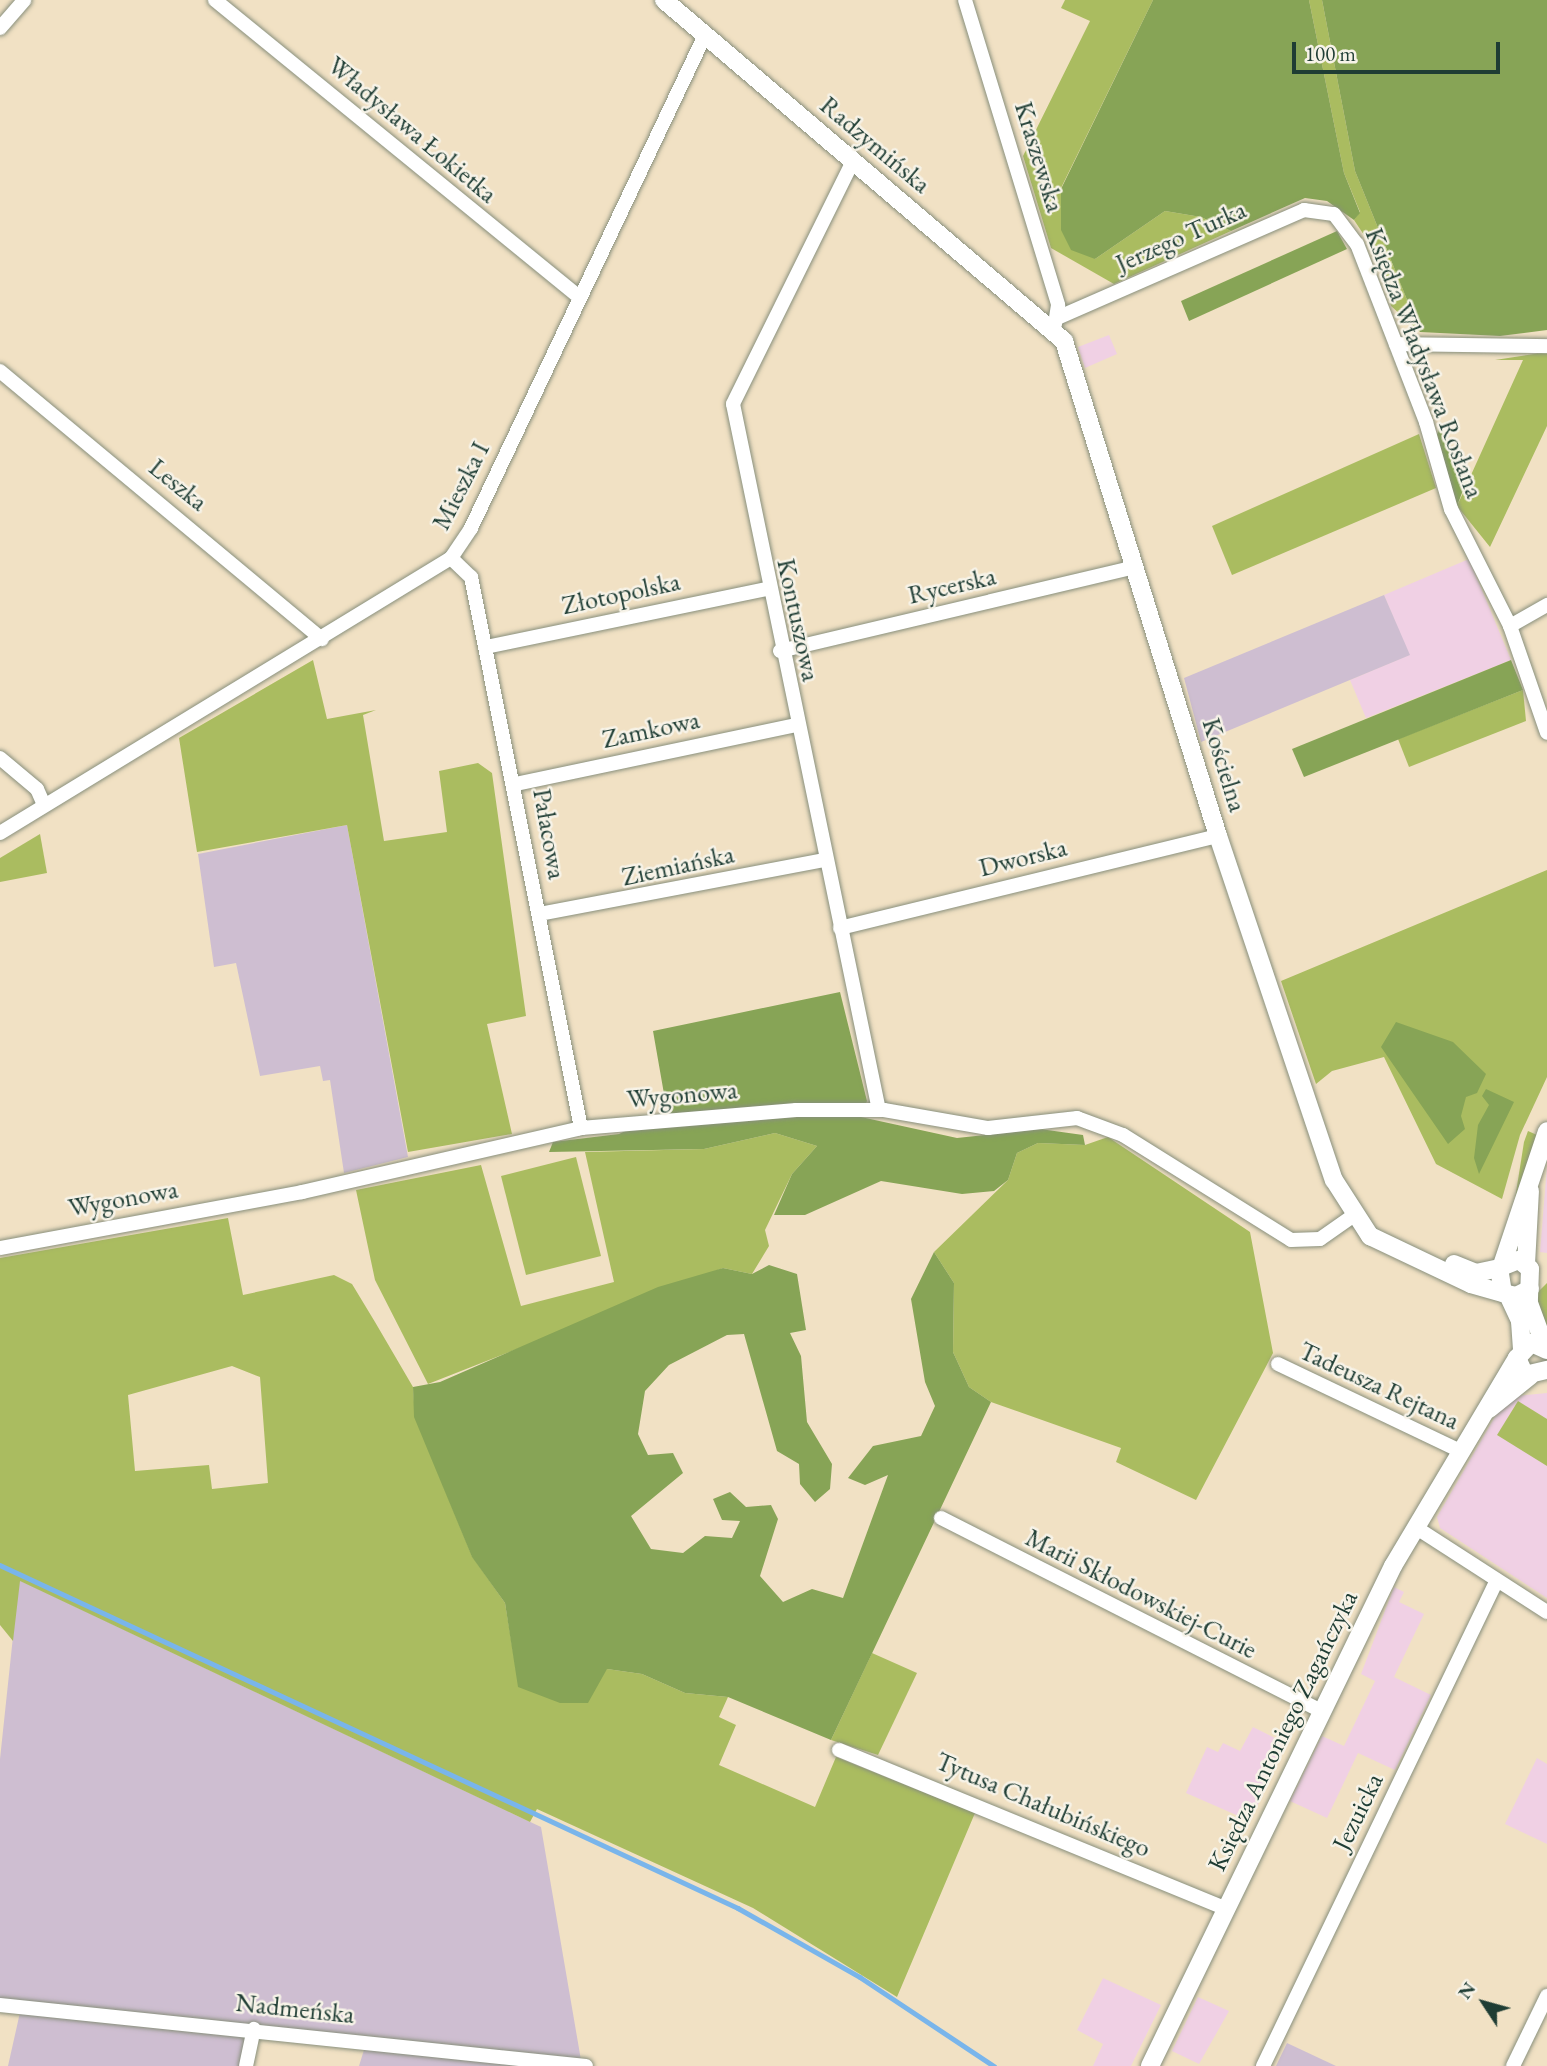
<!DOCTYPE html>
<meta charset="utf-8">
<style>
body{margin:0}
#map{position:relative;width:1547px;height:2066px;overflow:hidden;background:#f1e1c4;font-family:"EB Garamond",serif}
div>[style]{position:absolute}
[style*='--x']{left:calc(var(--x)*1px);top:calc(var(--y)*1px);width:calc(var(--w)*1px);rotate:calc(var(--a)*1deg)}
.built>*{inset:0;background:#f0d0e4}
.industrial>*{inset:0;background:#cebed1}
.green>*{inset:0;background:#aabc60}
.forest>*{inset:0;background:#87a456}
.stream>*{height:4.5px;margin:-2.25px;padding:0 2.25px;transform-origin:2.25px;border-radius:2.25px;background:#79b5eb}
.roads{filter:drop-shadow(0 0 2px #888f7c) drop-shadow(0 0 2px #888f7c)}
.minor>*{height:14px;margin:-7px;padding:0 7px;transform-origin:7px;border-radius:7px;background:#fff}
.tertiary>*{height:18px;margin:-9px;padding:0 9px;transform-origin:9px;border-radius:9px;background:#fff}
span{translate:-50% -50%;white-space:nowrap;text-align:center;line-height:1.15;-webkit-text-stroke:5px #f7f3e8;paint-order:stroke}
.street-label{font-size:26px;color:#1f3d34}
.north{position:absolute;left:1449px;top:1968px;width:70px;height:70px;-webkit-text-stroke:5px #f7f3e8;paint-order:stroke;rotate:306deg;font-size:19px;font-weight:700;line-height:28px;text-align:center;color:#1f3d34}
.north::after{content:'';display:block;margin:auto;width:24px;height:32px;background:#1f3d34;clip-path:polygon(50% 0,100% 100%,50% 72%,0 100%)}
.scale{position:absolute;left:1292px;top:42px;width:208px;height:32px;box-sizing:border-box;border:4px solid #1f3d34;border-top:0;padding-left:9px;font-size:21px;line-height:24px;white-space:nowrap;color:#1f3d34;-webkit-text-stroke:5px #f7f3e8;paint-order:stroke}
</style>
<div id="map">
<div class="built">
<div style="clip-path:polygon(1109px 335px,1117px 354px,1085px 368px,1078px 347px)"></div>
<div style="clip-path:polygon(1469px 559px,1511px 660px,1366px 718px,1350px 680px,1409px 655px,1384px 595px)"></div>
<div style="clip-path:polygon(1547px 1166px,1547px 1253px,1540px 1252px)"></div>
<div style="clip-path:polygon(1547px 1393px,1547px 1598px,1440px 1528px,1437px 1517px,1500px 1408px,1516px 1396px)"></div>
<div style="clip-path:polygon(1394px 1587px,1404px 1592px,1399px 1602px,1424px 1614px,1394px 1677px,1431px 1695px,1395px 1770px,1358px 1753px,1327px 1818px,1290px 1801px,1322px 1736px,1344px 1746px,1375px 1681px,1361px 1674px)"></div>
<div style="clip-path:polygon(1253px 1727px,1287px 1744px,1250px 1821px,1186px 1793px,1207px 1747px,1218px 1752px,1223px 1743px,1240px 1751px)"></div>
<div style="clip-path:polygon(1537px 1758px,1547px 1764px,1547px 1844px,1505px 1824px)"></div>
<div style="clip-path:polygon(1103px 1978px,1161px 2005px,1131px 2066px,1093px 2066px,1103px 2044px,1077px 2030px)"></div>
<div style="clip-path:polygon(1198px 1997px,1229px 2011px,1199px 2064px,1172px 2051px)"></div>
</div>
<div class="industrial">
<div style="clip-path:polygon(1384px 595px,1410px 655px,1201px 742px,1184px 678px)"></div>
<div style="clip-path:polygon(347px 825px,408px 1157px,344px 1173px,330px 1080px,323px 1081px,320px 1066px,260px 1076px,236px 963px,214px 967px,198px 854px)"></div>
<div style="clip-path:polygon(19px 1580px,541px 1827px,582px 2066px,359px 2066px,367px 2040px,252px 2029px,244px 2066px,8px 2066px,21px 2008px,0 2006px,0 1759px)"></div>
<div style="clip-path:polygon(1287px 2043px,1336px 2066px,1276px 2066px)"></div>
</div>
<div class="green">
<div style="clip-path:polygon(1065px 0,1153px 0,1061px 188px,1095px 259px,1165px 211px,1201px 217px,1231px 231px,1114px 284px,1051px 248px,1023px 156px,1090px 21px,1061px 8px)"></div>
<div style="clip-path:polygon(1309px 0,1322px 0,1355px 171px,1420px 332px,1391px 306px,1372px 247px,1354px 220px,1360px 212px,1344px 173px)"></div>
<div style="clip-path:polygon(1547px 352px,1547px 426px,1490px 547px,1457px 506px,1523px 360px,1495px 360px)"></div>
<div style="clip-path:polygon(1419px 434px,1436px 488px,1232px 575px,1212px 526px)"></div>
<div style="clip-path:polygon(313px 660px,327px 719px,376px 710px,363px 715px,384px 841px,447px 832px,439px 771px,478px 763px,492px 773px,526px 1016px,487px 1024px,512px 1134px,408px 1152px,347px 825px,197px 852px,179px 738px)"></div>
<div style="clip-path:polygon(1523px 690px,1526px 721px,1409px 767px,1398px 739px)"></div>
<div style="clip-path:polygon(40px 834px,47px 873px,0 882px,0 858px)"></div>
<div style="clip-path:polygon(1547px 870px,1547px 1077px,1520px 1135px,1502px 1199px,1436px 1164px,1384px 1057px,1332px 1071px,1316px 1084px,1281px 981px)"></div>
<div style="clip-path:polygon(1528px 1131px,1537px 1135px,1515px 1199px,1524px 1142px)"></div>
<div style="clip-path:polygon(775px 1133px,817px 1146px,792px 1174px,765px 1230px,769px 1246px,752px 1274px,723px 1268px,428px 1384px,375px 1280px,356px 1190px,481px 1165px,521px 1306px,614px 1282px,585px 1152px,704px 1149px)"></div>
<div style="clip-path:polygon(1108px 1137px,1250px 1232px,1273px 1353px,1196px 1500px,1116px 1462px,1121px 1448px,991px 1402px,969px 1387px,953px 1352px,954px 1283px,934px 1252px,1008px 1180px,1017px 1153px,1038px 1143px,1085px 1145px)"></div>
<div style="clip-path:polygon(576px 1157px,601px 1256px,526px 1275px,501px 1176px)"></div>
<div style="clip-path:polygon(evenodd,228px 1218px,243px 1295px,334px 1275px,352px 1284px,375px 1322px,413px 1387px,415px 1417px,472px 1556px,505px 1603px,519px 1687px,607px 1669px,642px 1674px,685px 1693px,728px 1697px,719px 1717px,736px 1725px,719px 1765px,815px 1807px,836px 1757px,975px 1813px,897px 1997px,753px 1908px,537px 1809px,530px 1822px,20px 1581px,13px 1641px,0 1625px,0 1258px,228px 1218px,232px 1366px,260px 1377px,268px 1483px,212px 1489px,209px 1465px,135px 1471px,128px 1395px,232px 1366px)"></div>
<div style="clip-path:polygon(1547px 1283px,1547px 1334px,1536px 1294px)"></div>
<div style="clip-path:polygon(1518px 1401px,1547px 1419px,1547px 1466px,1497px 1435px)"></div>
<div style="clip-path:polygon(872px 1653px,917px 1673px,878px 1755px,831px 1740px)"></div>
</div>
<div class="forest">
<div style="clip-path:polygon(1153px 0,1309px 0,1344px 173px,1360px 213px,1354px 220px,1327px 201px,1305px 198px,1231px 231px,1201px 217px,1165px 211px,1095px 259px,1071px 250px,1061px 230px,1061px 189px)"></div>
<div style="clip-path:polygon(1322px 0,1547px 0,1547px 330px,1500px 336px,1420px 332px,1355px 171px)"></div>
<div style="clip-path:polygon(1337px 231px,1347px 249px,1189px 321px,1181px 301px)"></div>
<div style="clip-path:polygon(1440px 424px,1465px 485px,1457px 506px,1437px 435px)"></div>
<div style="clip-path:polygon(1511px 660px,1523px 690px,1304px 777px,1292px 749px)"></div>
<div style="clip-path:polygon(840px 992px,867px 1101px,861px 1117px,957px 1138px,1040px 1129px,1083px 1135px,1085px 1145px,1038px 1143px,1017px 1153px,1008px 1180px,994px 1191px,962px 1194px,881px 1181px,805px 1215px,774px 1215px,792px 1174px,817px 1146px,775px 1133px,704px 1149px,549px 1152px,553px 1142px,619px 1134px,667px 1111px,653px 1031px)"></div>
<div style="clip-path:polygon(1396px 1022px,1453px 1042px,1486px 1074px,1477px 1093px,1466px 1097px,1461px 1116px,1465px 1129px,1448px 1144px,1381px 1047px)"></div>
<div style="clip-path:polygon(1486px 1089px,1514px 1102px,1479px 1174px,1474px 1158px,1478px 1125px,1489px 1105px,1482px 1096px)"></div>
<div style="clip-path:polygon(934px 1252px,954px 1283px,953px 1352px,969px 1387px,991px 1402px,831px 1740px,728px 1697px,685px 1693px,642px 1674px,607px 1669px,588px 1703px,560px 1703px,518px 1687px,505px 1603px,472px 1557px,414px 1417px,413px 1387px,440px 1382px,658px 1287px,723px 1268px,752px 1274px,769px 1265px,797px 1274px,806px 1330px,790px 1333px,801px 1356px,807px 1422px,832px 1464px,830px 1489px,815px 1502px,800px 1484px,799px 1464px,777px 1451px,744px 1334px,727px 1335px,669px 1365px,645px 1391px,638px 1434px,648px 1455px,673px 1453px,683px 1473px,631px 1516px,651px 1549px,683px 1553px,705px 1536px,732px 1538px,740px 1521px,722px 1520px,713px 1499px,730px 1492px,746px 1507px,771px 1505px,778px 1519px,760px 1576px,783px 1602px,812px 1589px,843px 1598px,888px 1475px,865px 1485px,848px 1478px,873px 1446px,921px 1436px,935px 1406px,925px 1382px,911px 1299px)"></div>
</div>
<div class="stream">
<div style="--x:0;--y:1565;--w:814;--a:24.93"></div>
<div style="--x:738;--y:1908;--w:140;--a:29.5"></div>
<div style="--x:860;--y:1977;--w:161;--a:33.6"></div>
</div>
<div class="roads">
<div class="minor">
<div style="--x:215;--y:0;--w:470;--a:39.2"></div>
<div style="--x:965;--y:0;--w:319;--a:73"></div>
<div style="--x:1058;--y:305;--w:20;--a:99"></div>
<div style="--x:0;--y:28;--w:37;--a:-49"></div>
<div style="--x:853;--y:161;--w:271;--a:116.3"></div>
<div style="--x:733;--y:404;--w:721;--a:78.32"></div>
<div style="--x:1057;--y:318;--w:270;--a:-23.6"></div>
<div style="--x:1304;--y:210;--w:30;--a:8"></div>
<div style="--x:1334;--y:214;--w:38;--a:53"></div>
<div style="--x:1357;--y:244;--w:191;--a:68.8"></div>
<div style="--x:1426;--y:422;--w:91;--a:74"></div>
<div style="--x:1451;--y:509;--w:131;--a:63.2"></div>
<div style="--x:1510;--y:626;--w:113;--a:70.9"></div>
<div style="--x:1396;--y:344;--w:151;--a:0.8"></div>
<div style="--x:0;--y:371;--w:419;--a:39.8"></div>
<div style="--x:451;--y:558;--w:28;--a:44"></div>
<div style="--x:471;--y:577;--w:562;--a:78.71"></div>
<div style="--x:1510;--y:626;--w:43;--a:-29.6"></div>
<div style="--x:486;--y:647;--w:287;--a:-11.7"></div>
<div style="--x:780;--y:651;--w:365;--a:-13.3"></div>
<div style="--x:0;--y:758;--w:48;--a:40"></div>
<div style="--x:37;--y:789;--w:17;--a:66"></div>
<div style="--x:516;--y:784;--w:286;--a:-11.9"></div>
<div style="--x:0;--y:833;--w:528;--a:-31.37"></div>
<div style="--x:451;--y:558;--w:36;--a:-56"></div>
<div style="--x:471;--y:528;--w:546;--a:-64.61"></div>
<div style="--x:539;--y:914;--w:292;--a:-10.7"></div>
<div style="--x:840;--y:928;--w:389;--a:-13.7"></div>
<div style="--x:0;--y:1248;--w:307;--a:-10.5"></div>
<div style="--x:302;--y:1192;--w:286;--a:-12.9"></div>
<div style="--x:581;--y:1128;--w:216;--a:-4.8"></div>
<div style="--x:796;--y:1110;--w:88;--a:0"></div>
<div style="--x:884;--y:1110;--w:106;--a:9.8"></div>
<div style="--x:988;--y:1128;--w:90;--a:-6.4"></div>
<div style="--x:1077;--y:1118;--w:49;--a:20.3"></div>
<div style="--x:1123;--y:1135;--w:198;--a:32"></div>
<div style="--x:1291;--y:1240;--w:29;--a:-2"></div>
<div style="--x:1320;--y:1239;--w:40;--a:-34.9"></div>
<div style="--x:1278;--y:1364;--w:202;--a:25.5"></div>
<div style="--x:941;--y:1518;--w:426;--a:26.9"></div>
<div style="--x:1415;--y:1527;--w:157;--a:32.8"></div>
<div style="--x:839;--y:1750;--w:418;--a:22.3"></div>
<div style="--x:0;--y:2005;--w:589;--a:5.94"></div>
<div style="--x:246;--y:2066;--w:38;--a:-78"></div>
<div style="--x:1263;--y:2066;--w:539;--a:-64.29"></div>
<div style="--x:1513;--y:2066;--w:78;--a:-64.1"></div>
</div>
<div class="tertiary">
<div style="--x:664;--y:0;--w:526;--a:40.45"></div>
<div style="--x:1064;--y:341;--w:518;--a:72.72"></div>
<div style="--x:1218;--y:836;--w:363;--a:71.4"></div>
<div style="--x:1334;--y:1180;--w:67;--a:57.3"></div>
<div style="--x:1370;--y:1236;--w:112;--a:25.4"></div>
<div style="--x:1471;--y:1284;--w:33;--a:16"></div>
<div style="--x:1454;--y:1264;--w:24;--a:22"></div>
<div style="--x:1476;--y:1273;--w:24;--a:-12"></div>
<div style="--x:1526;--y:1264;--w:73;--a:-86.9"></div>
<div style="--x:1502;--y:1265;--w:141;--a:-71.4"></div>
<div style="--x:1530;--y:1289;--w:16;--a:153"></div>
<div style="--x:1516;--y:1296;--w:13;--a:-167"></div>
<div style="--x:1503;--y:1293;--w:25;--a:-99"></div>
<div style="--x:1499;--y:1268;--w:22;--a:-22"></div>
<div style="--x:1519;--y:1260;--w:14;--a:39"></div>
<div style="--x:1530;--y:1269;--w:34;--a:92"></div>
<div style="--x:1529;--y:1303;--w:47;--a:70"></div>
<div style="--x:1508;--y:1295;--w:29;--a:65"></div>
<div style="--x:1520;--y:1321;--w:27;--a:86"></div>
<div style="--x:1547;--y:1350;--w:17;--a:-156"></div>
<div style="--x:1531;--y:1343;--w:21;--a:133"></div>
<div style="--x:1517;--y:1358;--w:19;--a:65"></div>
<div style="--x:1525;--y:1375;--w:23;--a:-13"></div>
<div style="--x:1489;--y:1409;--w:53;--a:-38.8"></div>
<div style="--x:1150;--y:2066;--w:556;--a:-64.08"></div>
<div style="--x:1393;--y:1566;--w:242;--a:-59.2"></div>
</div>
</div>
<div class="street-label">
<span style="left:412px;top:130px;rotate:40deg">Władysława Łokietka</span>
<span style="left:875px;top:145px;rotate:40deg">Radzymińska</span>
<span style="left:1039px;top:157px;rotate:73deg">Kraszewska</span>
<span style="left:1181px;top:237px;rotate:-24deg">Jerzego Turka</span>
<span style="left:1424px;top:363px;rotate:69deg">Księdza Władysława Rosłana</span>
<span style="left:178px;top:485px;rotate:39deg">Leszka</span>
<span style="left:461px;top:486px;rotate:-63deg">Mieszka I</span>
<span style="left:952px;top:586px;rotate:-13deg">Rycerska</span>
<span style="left:621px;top:594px;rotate:-12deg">Złotopolska</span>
<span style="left:798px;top:620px;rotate:78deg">Kontuszowa</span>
<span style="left:651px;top:730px;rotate:-12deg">Zamkowa</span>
<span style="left:1224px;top:765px;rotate:73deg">Kościelna</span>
<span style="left:549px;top:834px;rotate:80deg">Pałacowa</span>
<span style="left:1023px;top:858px;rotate:-14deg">Dworska</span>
<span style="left:678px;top:866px;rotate:-12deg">Ziemiańska</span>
<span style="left:682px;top:1095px;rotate:-5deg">Wygonowa</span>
<span style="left:123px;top:1199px;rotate:-10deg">Wygonowa</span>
<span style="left:1379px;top:1386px;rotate:25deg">Tadeusza Rejtana</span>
<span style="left:1141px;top:1594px;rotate:27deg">Marii Skłodowskiej-Curie</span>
<span style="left:1283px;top:1731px;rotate:-64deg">Księdza Antoniego Zagańczyka</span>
<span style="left:1043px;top:1805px;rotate:23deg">Tytusa Chałubińskiego</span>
<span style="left:1358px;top:1812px;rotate:-64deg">Jezuicka</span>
<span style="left:295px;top:2009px;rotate:6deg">Nadmeńska</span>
</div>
<div class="north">N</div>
<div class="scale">100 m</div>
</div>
